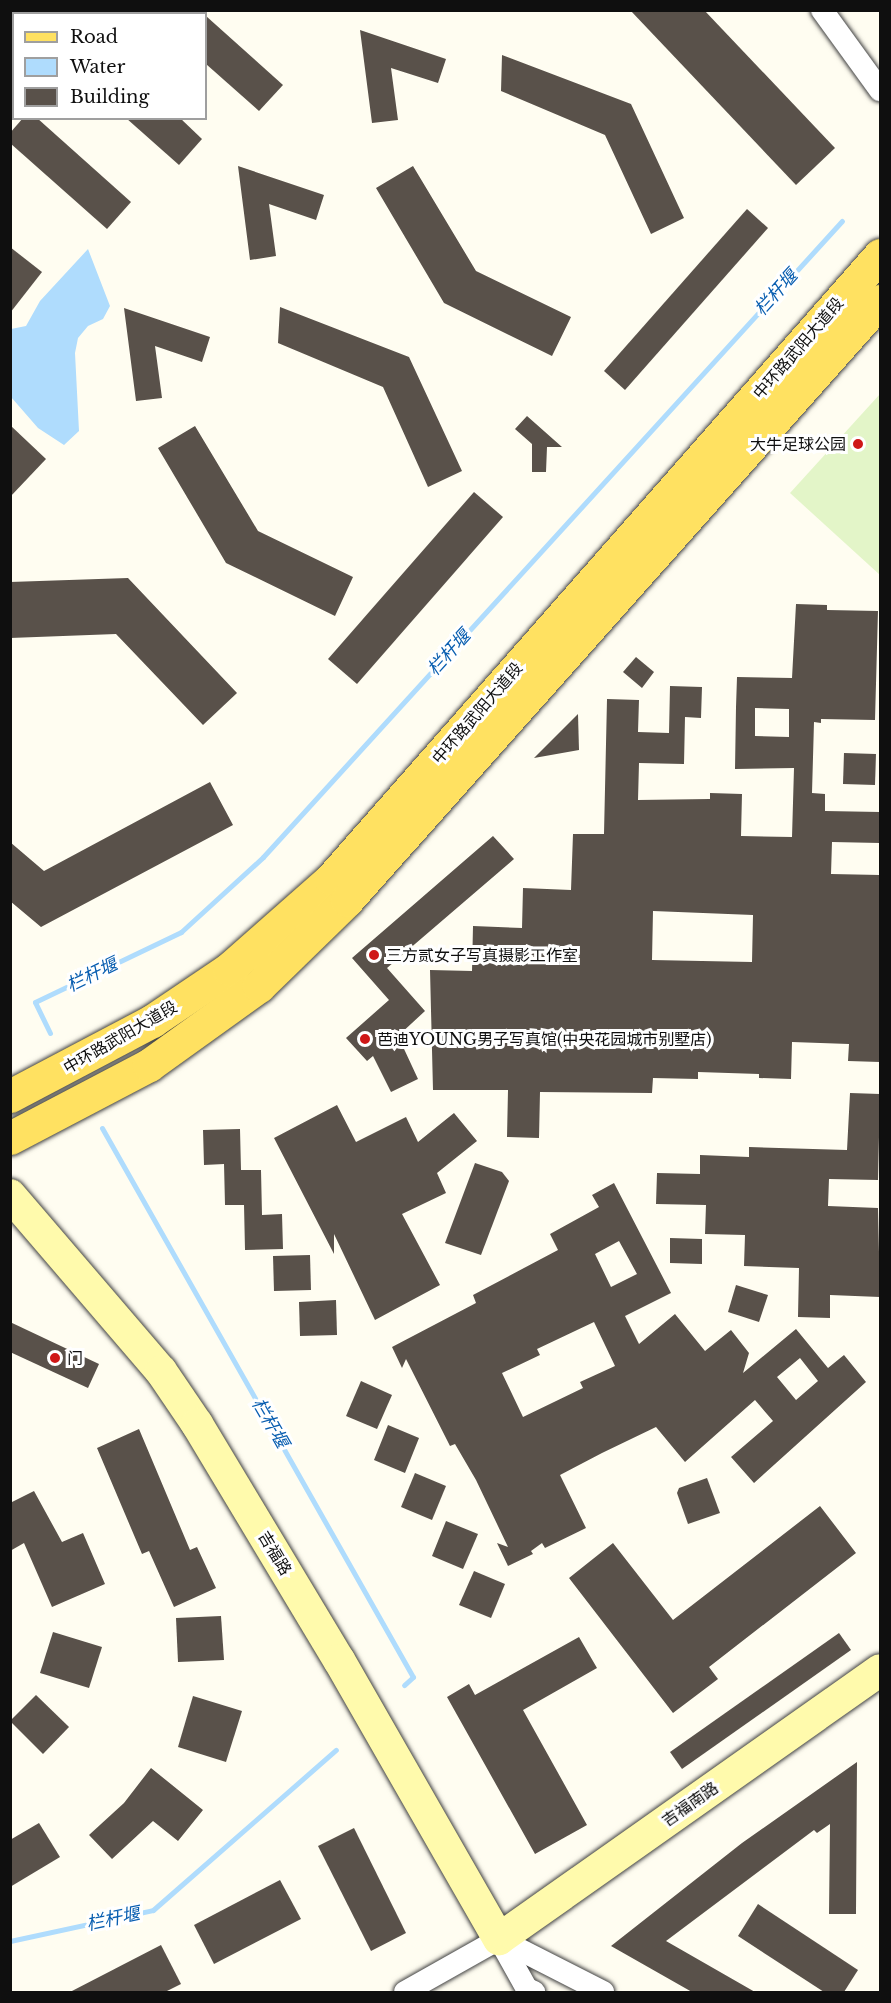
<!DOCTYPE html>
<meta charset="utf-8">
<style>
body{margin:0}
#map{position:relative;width:891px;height:2003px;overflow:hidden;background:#fffdf1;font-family:"Libre Baskerville","Noto Sans SC",serif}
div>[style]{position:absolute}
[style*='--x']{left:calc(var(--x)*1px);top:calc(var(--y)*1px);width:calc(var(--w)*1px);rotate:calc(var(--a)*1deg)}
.pitch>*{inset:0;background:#e3f5c8}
.water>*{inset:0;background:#afdcfd}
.stream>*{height:5px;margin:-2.5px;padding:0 2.5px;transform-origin:2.5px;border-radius:2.5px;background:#afdcfd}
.building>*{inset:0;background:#59514a}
.roads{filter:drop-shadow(0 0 2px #424242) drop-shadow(0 0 2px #424242)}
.street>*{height:22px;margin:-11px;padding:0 11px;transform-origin:11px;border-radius:11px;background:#fff}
.secondary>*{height:32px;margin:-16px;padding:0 16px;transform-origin:16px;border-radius:16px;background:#fffaac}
.primary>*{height:33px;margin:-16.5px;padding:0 16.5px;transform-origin:16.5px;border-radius:16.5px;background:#ffe161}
.dots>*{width:16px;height:16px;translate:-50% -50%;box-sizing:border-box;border:3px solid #fff;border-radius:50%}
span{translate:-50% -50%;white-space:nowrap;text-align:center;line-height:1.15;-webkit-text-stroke:6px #fff;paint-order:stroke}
.street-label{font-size:16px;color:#0f0f0f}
.poi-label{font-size:16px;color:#0f0f0f}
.right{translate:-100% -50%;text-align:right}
.left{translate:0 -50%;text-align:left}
.water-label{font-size:18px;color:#095eb0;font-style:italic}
.frame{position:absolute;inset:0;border:12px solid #0f0f0f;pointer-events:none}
.legend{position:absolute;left:12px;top:12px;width:195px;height:108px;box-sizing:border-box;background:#fff;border:2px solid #9f9f9f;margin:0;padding:8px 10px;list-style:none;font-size:18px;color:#0f0f0f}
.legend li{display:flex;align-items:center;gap:12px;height:30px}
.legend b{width:30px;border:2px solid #9f9f9f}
</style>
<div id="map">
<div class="pitch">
<div style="clip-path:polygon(880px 394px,880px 575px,790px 493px)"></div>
</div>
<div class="water">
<div style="clip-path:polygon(88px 249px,110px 306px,103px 319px,88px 326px,78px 338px,75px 353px,79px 431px,64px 445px,38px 428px,11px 397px,11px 329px,26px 326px,40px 301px)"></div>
</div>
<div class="stream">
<div style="--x:50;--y:1033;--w:34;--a:-116"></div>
<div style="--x:35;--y:1002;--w:162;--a:-25.6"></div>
<div style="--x:181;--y:932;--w:111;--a:-42.4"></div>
<div style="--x:263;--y:857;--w:860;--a:-47.69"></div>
<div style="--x:102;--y:1128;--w:631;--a:60.47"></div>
<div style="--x:413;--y:1677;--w:12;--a:138"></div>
<div style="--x:10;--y:1941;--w:146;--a:-12.2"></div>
<div style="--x:153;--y:1910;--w:243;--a:-41.2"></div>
</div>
<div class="building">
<div style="clip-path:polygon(630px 10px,704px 10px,835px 148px,796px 185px)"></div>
<div style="clip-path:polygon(206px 16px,283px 85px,259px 111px,206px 64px)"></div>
<div style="clip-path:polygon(360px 30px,446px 59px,438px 83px,391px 68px,398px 120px,372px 123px)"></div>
<div style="clip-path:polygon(502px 55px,631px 104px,684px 218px,651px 234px,605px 135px,501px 91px)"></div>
<div style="clip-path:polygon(23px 118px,37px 118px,131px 202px,107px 229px,10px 143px,10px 133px)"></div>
<div style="clip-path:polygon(126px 118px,180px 118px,202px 139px,179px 165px)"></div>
<div style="clip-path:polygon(238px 166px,324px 195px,316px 220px,269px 204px,276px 256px,250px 260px)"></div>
<div style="clip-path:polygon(413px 166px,476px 271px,571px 317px,552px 356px,444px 303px,376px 188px)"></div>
<div style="clip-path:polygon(747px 209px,768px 228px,625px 390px,604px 371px)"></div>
<div style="clip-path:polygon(10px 247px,42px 272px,10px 313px)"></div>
<div style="clip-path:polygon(280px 307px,409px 357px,462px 471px,428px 487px,383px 387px,278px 343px)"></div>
<div style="clip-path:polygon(124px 308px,210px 337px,202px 362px,155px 346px,162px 398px,136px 401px)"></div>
<div style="clip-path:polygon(527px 416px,562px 447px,547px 447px,546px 472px,532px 472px,532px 444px,515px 429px)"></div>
<div style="clip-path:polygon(10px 425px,46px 459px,10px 497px)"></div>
<div style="clip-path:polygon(195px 426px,258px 531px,353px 577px,335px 616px,226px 563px,158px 448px)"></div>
<div style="clip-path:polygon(474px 492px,503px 517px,357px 684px,328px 659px)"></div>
<div style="clip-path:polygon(128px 578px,237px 693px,203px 725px,116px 634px,10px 638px,10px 582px)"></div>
<div style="clip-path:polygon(evenodd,796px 604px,827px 605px,827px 610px,878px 611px,875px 720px,821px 719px,821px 723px,814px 722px,812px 793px,825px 794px,825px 811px,880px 812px,880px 843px,832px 842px,831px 874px,880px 875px,880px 1062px,848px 1061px,849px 1044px,792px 1042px,791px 1079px,759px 1078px,759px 1074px,698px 1072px,698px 1079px,653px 1078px,652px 1093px,540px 1092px,539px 1138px,507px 1137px,508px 1090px,433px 1090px,430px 970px,472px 971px,473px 926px,522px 928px,523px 888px,571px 890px,573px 834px,604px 834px,607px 699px,639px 700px,638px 732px,669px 733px,670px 686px,702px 687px,701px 718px,685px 717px,684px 764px,639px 763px,638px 800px,710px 799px,710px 793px,742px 794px,741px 836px,792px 837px,794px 768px,735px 769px,736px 707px,737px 677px,792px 678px,796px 604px,755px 708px,789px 709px,789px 737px,755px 736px,755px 708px,796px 604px,653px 911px,753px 915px,752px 962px,652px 960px,653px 911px)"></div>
<div style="clip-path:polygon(636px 657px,654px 672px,642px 688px,623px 672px)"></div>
<div style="clip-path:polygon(578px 714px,579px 750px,534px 758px)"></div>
<div style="clip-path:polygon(844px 753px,876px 754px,875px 785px,843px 784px)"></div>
<div style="clip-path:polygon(210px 782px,233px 825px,41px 927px,10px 901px,10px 842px,44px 871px)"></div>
<div style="clip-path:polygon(493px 836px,514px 859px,387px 968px,425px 1011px,398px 1036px,418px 1079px,391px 1092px,373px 1056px,367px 1061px,346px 1038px,389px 1000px,352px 958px)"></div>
<div style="clip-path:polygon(850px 1093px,880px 1094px,878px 1180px,829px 1179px,828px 1206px,878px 1208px,880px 1297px,830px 1295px,830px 1318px,798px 1317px,799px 1268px,744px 1266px,745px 1235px,705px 1234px,706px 1205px,656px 1204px,657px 1173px,700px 1174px,700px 1155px,749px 1157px,749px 1147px,847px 1150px)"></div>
<div style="clip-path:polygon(337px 1105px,356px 1142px,406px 1117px,418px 1142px,454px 1113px,477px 1141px,437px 1173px,446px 1193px,402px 1214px,440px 1285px,375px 1320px,334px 1234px,334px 1254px,274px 1138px)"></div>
<div style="clip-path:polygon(240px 1129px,241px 1170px,261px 1170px,262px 1215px,282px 1214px,283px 1249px,245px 1250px,244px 1205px,225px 1205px,224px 1164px,204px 1165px,203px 1130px)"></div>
<div style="clip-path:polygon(475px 1163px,502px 1172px,509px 1181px,481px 1255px,445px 1243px)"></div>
<div style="clip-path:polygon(evenodd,614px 1183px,671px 1293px,625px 1316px,639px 1344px,675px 1314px,705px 1351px,731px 1330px,749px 1353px,743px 1373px,796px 1329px,828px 1368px,844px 1355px,866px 1382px,754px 1483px,731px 1457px,773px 1421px,755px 1400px,685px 1462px,656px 1427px,602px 1453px,560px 1475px,586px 1528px,545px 1548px,542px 1543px,531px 1551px,533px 1554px,508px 1566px,497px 1543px,508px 1547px,476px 1480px,455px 1444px,450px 1446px,406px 1359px,402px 1368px,392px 1347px,476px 1303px,473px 1295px,558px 1250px,550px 1234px,599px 1207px,592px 1195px,614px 1183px,619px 1241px,637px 1274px,611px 1287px,595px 1254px,619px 1241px,614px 1183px,594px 1322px,615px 1366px,580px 1382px,583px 1388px,523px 1417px,502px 1373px,540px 1355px,537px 1349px,594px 1322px,614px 1183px,800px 1358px,818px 1381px,796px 1400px,777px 1377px,800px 1358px)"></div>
<div style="clip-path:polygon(670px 1238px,702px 1239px,702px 1264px,670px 1263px)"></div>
<div style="clip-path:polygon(310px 1255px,311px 1290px,274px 1291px,273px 1256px)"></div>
<div style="clip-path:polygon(736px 1285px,768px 1295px,759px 1322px,728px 1312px)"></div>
<div style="clip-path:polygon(336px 1300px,337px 1335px,300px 1336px,299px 1302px)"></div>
<div style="clip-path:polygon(10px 1322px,99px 1364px,88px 1388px,10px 1352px)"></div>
<div style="clip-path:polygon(361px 1381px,392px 1395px,377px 1429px,346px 1416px)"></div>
<div style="clip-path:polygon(388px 1425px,419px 1438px,405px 1473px,374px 1460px)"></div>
<div style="clip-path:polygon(139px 1429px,190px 1550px,197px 1547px,216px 1588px,174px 1607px,149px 1551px,142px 1554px,97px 1448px)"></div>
<div style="clip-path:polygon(415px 1473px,446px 1486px,432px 1520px,401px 1507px)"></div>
<div style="clip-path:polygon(707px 1478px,720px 1513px,688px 1524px,677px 1493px,679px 1488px)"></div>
<div style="clip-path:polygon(34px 1491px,62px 1542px,83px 1533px,105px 1584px,52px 1607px,24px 1543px,10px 1551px,10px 1503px)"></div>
<div style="clip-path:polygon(820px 1506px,856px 1553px,709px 1667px,718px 1679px,673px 1713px,569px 1578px,613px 1543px,673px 1620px)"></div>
<div style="clip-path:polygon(446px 1521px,478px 1534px,463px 1569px,432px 1556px)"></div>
<div style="clip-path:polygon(474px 1571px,505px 1584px,491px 1618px,459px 1605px)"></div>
<div style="clip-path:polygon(221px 1616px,224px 1660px,178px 1662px,176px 1618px)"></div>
<div style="clip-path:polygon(53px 1632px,102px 1647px,89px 1688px,40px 1673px)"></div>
<div style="clip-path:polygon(839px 1633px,851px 1650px,682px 1769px,670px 1752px)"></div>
<div style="clip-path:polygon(579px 1637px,597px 1668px,523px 1710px,587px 1825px,535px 1854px,447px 1697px,469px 1684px,475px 1695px)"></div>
<div style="clip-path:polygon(36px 1695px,69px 1727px,43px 1754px,10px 1721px)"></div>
<div style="clip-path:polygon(193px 1696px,242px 1711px,226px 1762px,178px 1747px)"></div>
<div style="clip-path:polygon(857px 1762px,856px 1914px,829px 1914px,830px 1824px,817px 1833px,814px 1830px,666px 1941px,755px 1992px,692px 1992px,611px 1946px,742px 1843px)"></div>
<div style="clip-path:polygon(151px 1768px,203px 1810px,178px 1841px,153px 1821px,112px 1859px,89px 1835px,124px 1803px)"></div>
<div style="clip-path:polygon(39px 1823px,60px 1857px,10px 1887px,10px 1840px)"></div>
<div style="clip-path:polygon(354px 1828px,406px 1933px,371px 1951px,318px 1846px)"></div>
<div style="clip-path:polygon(280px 1880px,301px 1919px,214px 1964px,194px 1925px)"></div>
<div style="clip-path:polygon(758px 1904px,858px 1970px,844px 1992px,824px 1992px,738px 1936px)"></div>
<div style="clip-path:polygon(161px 1945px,181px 1984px,165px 1992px,70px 1992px)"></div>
</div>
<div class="roads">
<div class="street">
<div style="--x:822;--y:10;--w:99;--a:54.1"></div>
<div style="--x:499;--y:1939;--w:117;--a:27"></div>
<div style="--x:499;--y:1939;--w:57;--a:60.8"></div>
<div style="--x:527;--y:1989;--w:8;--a:23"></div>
<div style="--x:405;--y:1992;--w:108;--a:-29.4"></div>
</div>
<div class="secondary">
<div style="--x:10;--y:1195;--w:232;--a:49.4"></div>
<div style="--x:161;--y:1371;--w:64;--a:55.8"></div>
<div style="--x:197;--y:1424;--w:275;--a:59"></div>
<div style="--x:339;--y:1660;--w:322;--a:60.2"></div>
<div style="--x:499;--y:1939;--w:466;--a:-35.2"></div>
</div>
<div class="primary">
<div style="--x:10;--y:1096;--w:161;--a:-27.8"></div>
<div style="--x:152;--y:1021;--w:93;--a:-34"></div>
<div style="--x:229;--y:969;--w:136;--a:-41.4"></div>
<div style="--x:331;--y:879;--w:831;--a:-48.66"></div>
<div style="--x:10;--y:1138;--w:157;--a:-27.7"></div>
<div style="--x:149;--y:1065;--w:135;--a:-35.7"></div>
<div style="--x:259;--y:986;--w:123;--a:-44.3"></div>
<div style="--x:347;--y:900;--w:802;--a:-48.34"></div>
</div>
</div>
<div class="dots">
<div style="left:858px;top:444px;background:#cf1717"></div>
<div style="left:374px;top:955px;background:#cf1717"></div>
<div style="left:365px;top:1039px;background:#cf1717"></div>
<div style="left:55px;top:1358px;background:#cf1717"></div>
</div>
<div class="street-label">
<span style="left:798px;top:348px;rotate:-49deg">中环路武阳大道段</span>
<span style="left:477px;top:713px;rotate:-49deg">中环路武阳大道段</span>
<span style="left:120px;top:1037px;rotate:-30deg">中环路武阳大道段</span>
<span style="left:275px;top:1553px;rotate:59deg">吉福路</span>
<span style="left:690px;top:1804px;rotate:-35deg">吉福南路</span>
</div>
<div class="poi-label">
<span class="right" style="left:846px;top:444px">大牛足球公园</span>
<span class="left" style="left:386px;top:955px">三方贰女子写真摄影工作室</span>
<span class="left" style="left:377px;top:1039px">芭迪YOUNG男子写真馆(中央花园城市别墅店)</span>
<span class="left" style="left:67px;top:1358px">门</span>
</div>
<div class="water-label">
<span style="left:776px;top:293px;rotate:-48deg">栏杆堰</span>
<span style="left:449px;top:653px;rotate:-48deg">栏杆堰</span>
<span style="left:92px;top:975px;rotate:-26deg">栏杆堰</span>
<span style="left:270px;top:1423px;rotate:60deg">栏杆堰</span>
<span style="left:113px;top:1919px;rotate:-12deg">栏杆堰</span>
</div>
<div class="frame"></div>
<ul class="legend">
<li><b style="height:8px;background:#ffe161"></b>Road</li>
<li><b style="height:16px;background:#afdcfd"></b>Water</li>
<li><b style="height:16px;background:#59514a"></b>Building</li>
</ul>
</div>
